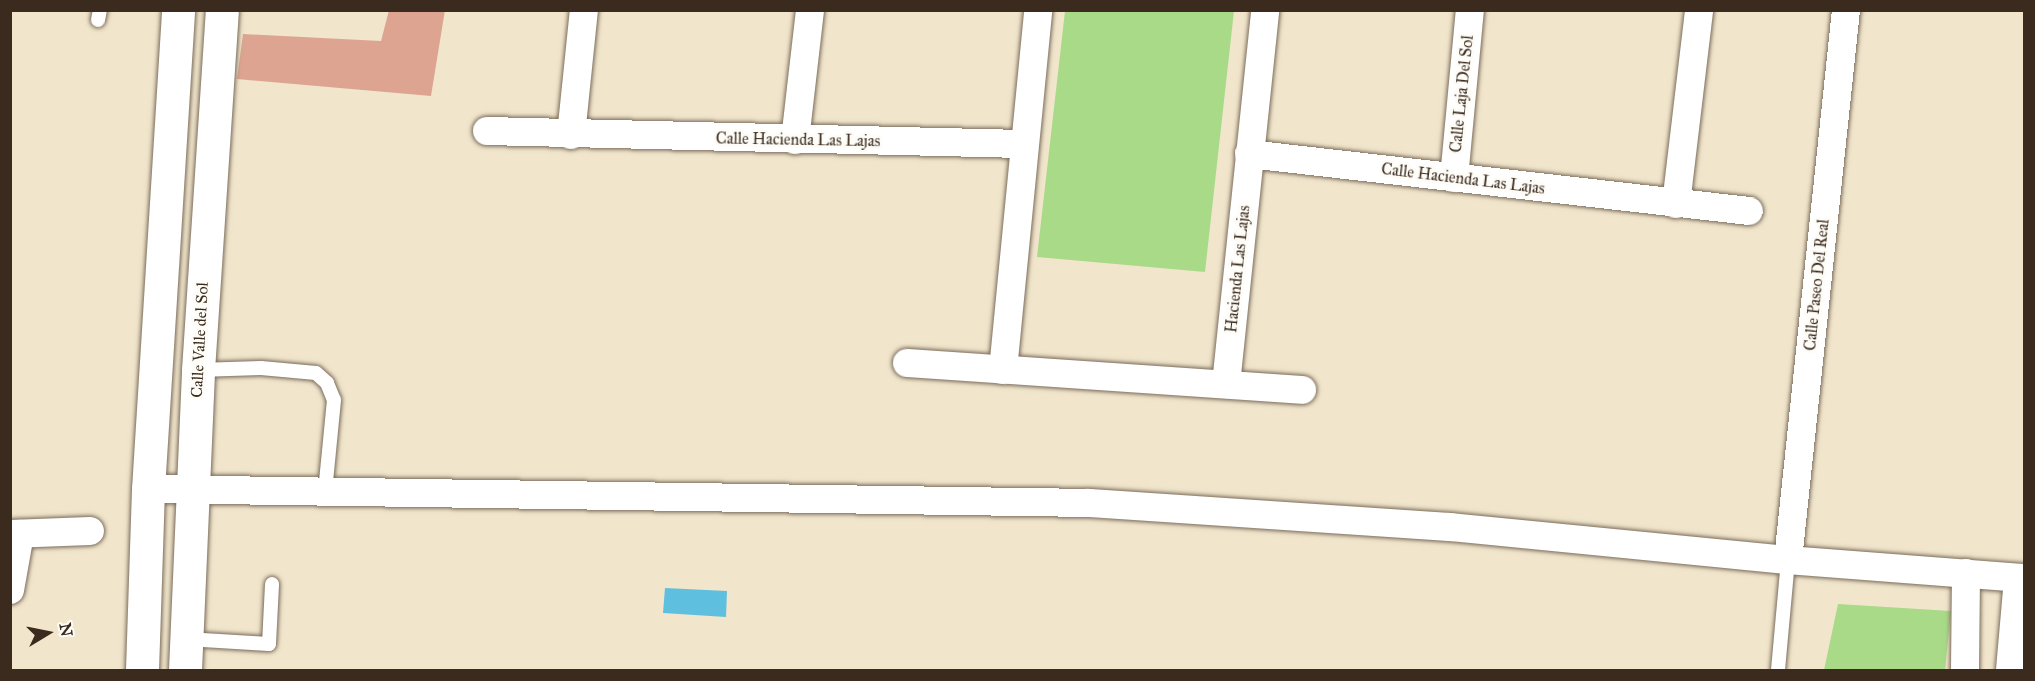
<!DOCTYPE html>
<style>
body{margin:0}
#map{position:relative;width:2035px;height:681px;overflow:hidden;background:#f1e6cc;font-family:"IM FELL Great Primer",serif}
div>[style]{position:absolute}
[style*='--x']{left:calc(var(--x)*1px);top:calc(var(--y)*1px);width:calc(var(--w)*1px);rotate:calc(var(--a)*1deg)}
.green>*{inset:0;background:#a8da88}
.water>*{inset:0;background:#5fbfde}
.building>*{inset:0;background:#dda591}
.roads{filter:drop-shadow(0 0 2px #7b6c5b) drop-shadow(0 0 2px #7b6c5b)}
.service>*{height:14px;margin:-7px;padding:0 7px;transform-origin:7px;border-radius:7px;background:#fff}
.minor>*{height:28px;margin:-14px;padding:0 14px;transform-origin:14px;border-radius:14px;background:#fff}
.secondary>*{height:33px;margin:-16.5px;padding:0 16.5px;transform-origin:16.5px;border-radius:16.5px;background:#fff}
span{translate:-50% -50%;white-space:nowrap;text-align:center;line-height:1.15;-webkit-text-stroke:6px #fdfcf7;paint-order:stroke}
.street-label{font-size:16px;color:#3b2a1e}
.frame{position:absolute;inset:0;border:12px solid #3b2a1e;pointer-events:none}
.north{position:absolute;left:18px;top:603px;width:60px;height:60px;-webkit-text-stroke:4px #fdfcf7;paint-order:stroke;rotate:80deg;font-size:16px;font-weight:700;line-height:24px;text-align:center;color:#3b2a1e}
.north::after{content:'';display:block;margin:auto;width:21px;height:27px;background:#3b2a1e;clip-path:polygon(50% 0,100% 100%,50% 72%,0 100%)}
</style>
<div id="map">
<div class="green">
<div style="clip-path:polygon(1065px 11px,1234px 11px,1205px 272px,1037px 257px)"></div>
<div style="clip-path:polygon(1838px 604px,1951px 611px,1945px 670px,1824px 670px)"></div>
</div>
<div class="water">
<div style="clip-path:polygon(665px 588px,727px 591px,726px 617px,663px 613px)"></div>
</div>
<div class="building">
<div style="clip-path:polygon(389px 10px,445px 10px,431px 96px,237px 79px,243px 34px,381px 41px)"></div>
</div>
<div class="roads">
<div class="service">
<div style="--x:98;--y:20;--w:10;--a:-79"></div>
<div style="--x:198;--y:370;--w:63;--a:-1.8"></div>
<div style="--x:261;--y:368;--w:55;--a:5.2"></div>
<div style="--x:316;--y:373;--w:15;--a:42"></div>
<div style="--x:327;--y:383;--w:18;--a:68"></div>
<div style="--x:334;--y:400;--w:92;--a:95.6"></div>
<div style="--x:186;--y:639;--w:83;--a:3.4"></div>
<div style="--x:269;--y:644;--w:60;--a:-87.1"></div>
<div style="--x:1778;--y:670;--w:110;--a:-84.8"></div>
</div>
<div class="minor">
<div style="--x:487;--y:131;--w:537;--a:1.39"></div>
<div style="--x:571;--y:135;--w:126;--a:-84.1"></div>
<div style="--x:795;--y:140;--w:131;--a:-83.4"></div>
<div style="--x:1249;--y:154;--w:503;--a:6.5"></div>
<div style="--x:1454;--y:178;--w:169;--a:-84.6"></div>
<div style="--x:1676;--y:204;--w:195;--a:-83.2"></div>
<div style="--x:907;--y:363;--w:396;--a:3.9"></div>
<div style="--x:1003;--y:370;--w:362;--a:-84.4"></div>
<div style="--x:1226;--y:384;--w:376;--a:-84"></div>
<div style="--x:148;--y:489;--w:941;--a:0.85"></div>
<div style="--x:1089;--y:503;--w:362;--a:3.8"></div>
<div style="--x:1450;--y:527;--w:340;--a:5.6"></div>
<div style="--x:1788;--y:560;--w:237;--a:4.4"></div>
<div style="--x:10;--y:534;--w:80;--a:-2.1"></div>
<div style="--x:1788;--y:560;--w:553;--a:-83.98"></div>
<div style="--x:10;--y:590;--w:57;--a:-79.9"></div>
<div style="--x:1965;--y:670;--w:97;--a:-89.4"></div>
<div style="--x:2010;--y:670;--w:92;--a:-85"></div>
</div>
<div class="secondary">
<div style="--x:142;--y:670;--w:181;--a:-88.1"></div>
<div style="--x:148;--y:489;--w:480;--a:-86.4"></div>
<div style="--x:185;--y:670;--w:300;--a:-87.5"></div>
<div style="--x:198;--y:370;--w:361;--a:-86.2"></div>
</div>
</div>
<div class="street-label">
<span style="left:1462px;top:94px;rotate:-84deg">Calle Laja Del Sol</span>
<span style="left:798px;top:140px;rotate:1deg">Calle Hacienda Las Lajas</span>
<span style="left:1463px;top:179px;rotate:7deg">Calle Hacienda Las Lajas</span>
<span style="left:1238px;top:269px;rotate:-84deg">Hacienda Las Lajas</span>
<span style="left:1817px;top:285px;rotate:-84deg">Calle Paseo Del Real</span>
<span style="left:200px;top:340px;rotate:-87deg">Calle Valle del Sol</span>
</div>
<div class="frame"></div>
<div class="north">N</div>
</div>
